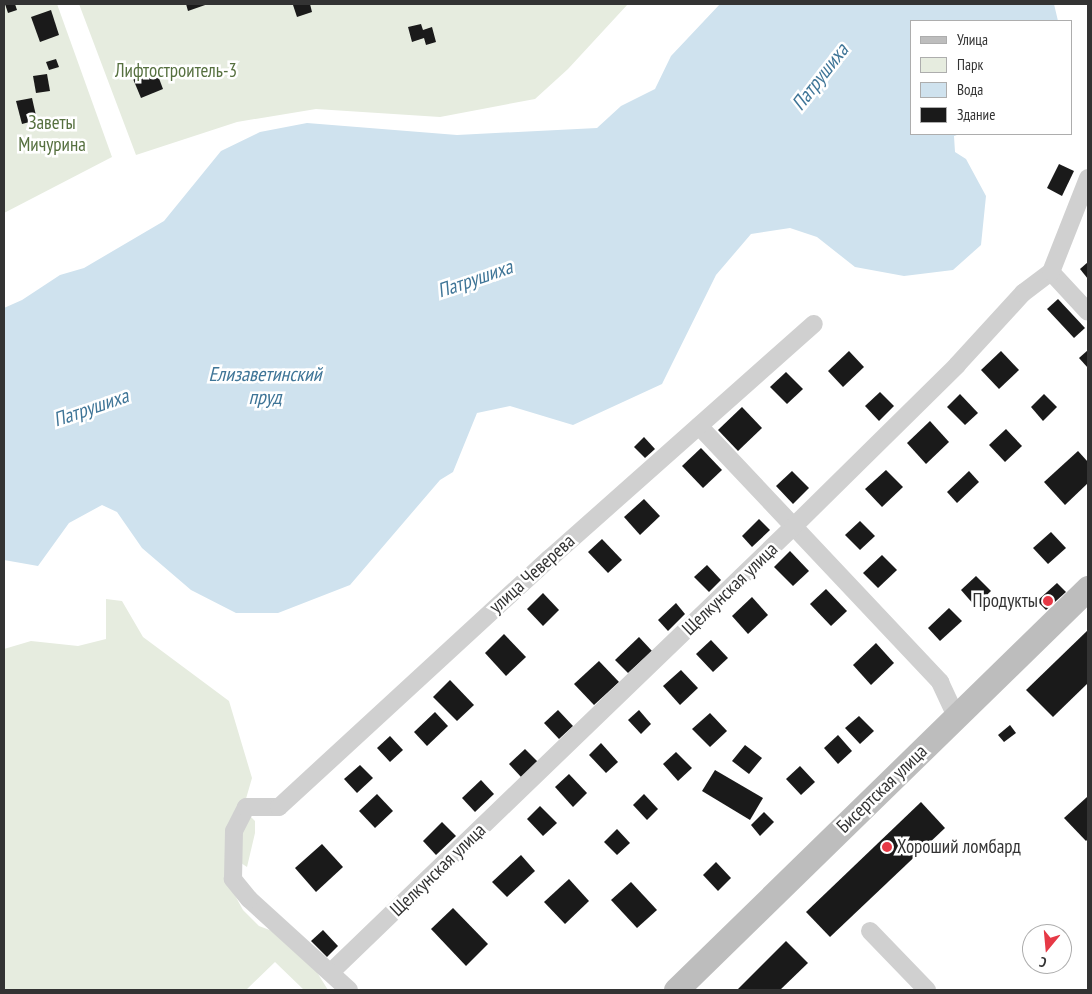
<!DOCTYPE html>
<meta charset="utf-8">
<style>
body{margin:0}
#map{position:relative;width:1092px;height:994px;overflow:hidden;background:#fff;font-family:"PT Sans Narrow",sans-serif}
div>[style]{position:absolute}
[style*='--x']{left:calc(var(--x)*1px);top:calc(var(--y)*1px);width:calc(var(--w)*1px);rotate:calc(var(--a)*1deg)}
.green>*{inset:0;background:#e6ecdf}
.water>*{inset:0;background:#cfe2ee}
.building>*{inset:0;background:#1a1a1a}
.street>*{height:18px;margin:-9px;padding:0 9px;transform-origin:9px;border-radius:9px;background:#d0d0d0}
.secondary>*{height:25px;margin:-12.5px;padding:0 12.5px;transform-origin:12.5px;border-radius:12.5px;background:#bdbdbd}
.dots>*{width:14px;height:14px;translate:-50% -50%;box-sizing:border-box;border:2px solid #fff;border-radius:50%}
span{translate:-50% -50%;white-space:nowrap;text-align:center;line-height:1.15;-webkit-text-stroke:5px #fff;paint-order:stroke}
.park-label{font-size:19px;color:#56703f}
.street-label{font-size:19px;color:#333}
.poi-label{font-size:19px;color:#333}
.right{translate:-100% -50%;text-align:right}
.left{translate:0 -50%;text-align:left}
.water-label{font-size:20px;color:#3f7597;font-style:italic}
.frame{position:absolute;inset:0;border:5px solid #333;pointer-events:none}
.legend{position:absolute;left:910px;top:20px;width:162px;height:115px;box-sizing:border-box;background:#fff;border:1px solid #adadad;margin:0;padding:6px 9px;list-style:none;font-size:15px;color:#333}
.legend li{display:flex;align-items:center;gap:10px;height:25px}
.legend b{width:25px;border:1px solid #adadad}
.north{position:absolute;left:1022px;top:924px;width:50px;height:50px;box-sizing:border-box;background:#fff;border:1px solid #adadad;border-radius:50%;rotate:197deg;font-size:14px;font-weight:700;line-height:20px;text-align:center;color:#333}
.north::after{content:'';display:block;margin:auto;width:18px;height:22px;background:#e63946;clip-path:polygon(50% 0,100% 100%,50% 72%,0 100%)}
</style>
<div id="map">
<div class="green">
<div style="clip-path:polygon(4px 4px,57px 4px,112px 157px,4px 213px)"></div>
<div style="clip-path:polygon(79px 4px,628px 4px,568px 69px,535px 99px,440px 117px,316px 109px,237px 122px,136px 155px)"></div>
<div style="clip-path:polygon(106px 599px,122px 601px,143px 637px,229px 701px,252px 778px,243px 809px,255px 821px,255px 833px,247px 867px,238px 861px,226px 879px,243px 910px,259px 926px,275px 932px,315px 969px,328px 990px,304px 990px,275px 962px,246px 990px,4px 990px,4px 649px,31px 641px,78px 646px,106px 639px)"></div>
</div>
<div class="water">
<div style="clip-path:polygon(720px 4px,1054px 4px,1058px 21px,911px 21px,911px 134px,960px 134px,954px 136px,955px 152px,966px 159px,986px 196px,981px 245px,953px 270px,904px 276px,855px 267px,817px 237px,790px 228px,751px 234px,716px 275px,662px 384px,573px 425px,510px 406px,477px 413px,453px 472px,440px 480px,350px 585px,278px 613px,236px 613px,191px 590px,142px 548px,117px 512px,102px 505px,69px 523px,38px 566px,4px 560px,4px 308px,22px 300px,60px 275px,84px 268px,164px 221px,221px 151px,260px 132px,307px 123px,457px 135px,597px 128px,621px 106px,655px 89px,671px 56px)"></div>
</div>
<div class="building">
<div style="clip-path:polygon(5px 4px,15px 4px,17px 10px,8px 13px)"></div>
<div style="clip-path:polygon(186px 4px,208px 4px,188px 11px)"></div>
<div style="clip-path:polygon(310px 4px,312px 12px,297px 17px,293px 5px)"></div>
<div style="clip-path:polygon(51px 10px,59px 35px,40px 42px,31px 17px)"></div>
<div style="clip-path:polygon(421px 24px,423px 30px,432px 27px,436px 42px,426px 45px,424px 38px,412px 42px,408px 27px)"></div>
<div style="clip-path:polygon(56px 59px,59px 67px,49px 70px,46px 62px)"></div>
<div style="clip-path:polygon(154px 65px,163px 89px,141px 98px,131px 74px)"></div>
<div style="clip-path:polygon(47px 74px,50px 91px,36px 93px,33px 76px)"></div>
<div style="clip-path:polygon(32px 98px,37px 120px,22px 124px,16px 101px)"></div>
<div style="clip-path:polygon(1059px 164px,1074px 171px,1062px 196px,1047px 188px)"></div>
<div style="clip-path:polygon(1088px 262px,1088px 279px,1080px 269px)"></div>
<div style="clip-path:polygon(1058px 299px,1085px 328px,1074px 338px,1047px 309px)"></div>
<div style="clip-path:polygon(1088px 350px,1088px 368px,1079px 358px)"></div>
<div style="clip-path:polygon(849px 351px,864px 367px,843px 387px,828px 371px)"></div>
<div style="clip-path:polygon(1001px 351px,1019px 370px,999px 389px,981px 370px)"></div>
<div style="clip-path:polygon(786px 372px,803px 389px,787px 404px,770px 387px)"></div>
<div style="clip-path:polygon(880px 392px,894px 406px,879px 421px,865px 406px)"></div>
<div style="clip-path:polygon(960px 394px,978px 413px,965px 425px,947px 407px)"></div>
<div style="clip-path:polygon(1044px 394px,1057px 407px,1043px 421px,1031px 407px)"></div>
<div style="clip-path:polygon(742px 407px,762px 428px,738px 451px,718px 430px)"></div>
<div style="clip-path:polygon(930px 421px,949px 442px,926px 464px,907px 443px)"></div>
<div style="clip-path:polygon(1006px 429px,1022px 446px,1005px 462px,989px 445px)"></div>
<div style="clip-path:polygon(644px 437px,655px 449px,645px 458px,634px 447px)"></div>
<div style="clip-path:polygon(701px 448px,722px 470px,703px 488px,682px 466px)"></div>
<div style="clip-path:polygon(1078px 451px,1088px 462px,1088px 483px,1065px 505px,1044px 482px)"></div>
<div style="clip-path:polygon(886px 470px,903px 487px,882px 507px,865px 489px)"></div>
<div style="clip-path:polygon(792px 471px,809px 488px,793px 504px,776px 486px)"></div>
<div style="clip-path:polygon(969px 471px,979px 482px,957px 503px,947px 492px)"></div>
<div style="clip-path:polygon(644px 499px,660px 516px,640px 535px,624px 517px)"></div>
<div style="clip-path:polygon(759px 519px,770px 530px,752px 547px,742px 536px)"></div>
<div style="clip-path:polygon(860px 521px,875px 536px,860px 550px,845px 535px)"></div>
<div style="clip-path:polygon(1051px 532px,1066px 548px,1048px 564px,1033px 548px)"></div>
<div style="clip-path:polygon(602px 539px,622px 560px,608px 573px,588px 552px)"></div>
<div style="clip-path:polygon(790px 551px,809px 571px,793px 586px,774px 567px)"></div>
<div style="clip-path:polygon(882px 555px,897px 570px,878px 588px,863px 573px)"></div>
<div style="clip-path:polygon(707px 565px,721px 580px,709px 592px,694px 577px)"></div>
<div style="clip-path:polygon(976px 576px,991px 591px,975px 606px,961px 590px)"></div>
<div style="clip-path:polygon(1057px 583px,1066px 592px,1046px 610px,1037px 601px)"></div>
<div style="clip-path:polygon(826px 589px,847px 611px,831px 626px,810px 604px)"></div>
<div style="clip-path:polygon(543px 593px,559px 610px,543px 626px,527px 609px)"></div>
<div style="clip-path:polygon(752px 597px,768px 615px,748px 634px,732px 616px)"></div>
<div style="clip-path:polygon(676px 603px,685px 614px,668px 631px,658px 620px)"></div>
<div style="clip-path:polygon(949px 608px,962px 621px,940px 641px,928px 628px)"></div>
<div style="clip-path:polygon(1088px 630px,1088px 683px,1053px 717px,1026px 690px)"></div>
<div style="clip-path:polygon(504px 634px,526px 657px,506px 676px,485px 653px)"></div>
<div style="clip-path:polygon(639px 637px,652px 651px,628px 673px,615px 660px)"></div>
<div style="clip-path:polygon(711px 640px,728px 658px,713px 672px,696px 654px)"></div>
<div style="clip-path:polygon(876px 643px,894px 663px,871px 685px,853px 665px)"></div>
<div style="clip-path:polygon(599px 661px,619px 682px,594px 705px,574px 684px)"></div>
<div style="clip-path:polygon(681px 670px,698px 688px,680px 705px,663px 686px)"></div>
<div style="clip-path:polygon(450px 680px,474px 705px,457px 721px,433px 697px)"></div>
<div style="clip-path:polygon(558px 710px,573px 726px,559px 739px,544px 723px)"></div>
<div style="clip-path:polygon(639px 710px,651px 724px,641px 734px,628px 720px)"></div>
<div style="clip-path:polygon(435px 712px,448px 726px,427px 746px,414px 732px)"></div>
<div style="clip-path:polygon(710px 713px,727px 731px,710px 747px,692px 729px)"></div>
<div style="clip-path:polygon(859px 716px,874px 731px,860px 744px,845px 728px)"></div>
<div style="clip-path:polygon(1010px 725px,1016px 733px,1004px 742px,998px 735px)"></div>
<div style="clip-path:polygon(838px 735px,852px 751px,838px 764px,824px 748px)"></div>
<div style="clip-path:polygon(390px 736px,403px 750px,390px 762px,377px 748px)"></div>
<div style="clip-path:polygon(601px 743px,618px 762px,606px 773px,589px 755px)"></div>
<div style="clip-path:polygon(745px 745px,762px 758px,749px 774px,732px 761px)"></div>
<div style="clip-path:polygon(525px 749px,539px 763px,522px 778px,509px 764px)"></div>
<div style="clip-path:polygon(676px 752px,692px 768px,678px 781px,663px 764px)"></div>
<div style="clip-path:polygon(360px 765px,373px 778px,357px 793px,344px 779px)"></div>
<div style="clip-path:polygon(800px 766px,815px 782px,801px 795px,786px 779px)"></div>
<div style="clip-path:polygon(715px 770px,763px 798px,750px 820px,702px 791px)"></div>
<div style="clip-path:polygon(569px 774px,587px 793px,573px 807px,555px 787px)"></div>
<div style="clip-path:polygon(481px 780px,494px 794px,475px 812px,462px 798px)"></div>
<div style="clip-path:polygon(377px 794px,393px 811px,375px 828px,359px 811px)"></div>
<div style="clip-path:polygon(644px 794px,658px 809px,647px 820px,633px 805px)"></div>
<div style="clip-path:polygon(1087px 797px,1088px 839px,1086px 841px,1064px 818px)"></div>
<div style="clip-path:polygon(921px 802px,945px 828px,830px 937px,806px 912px)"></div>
<div style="clip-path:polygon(540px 806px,557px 823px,543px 836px,527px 819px)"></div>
<div style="clip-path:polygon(764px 812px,774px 822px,760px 836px,751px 825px)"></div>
<div style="clip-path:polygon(442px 822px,456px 836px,436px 855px,423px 841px)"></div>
<div style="clip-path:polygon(617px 829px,630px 843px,617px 855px,604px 842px)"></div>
<div style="clip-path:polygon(322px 844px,343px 867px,316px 892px,295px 868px)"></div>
<div style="clip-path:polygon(521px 855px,535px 871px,507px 897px,492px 882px)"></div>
<div style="clip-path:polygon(716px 862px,731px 878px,718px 891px,703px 875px)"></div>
<div style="clip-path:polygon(569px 879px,589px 901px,565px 924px,544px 902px)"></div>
<div style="clip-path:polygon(631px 882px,657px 910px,637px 928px,611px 900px)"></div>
<div style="clip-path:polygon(453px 908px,488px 944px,466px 966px,431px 929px)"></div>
<div style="clip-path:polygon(323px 930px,338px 946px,327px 957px,311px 941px)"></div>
<div style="clip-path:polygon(786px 941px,808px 963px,780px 990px,737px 990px)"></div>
</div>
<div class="street">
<div style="--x:1051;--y:272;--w:54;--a:47.2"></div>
<div style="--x:699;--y:426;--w:352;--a:46.7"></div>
<div style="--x:940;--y:682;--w:38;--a:65"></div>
<div style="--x:870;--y:931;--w:82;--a:46"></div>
<div style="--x:331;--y:972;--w:641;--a:-43.93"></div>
<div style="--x:793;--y:527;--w:231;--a:-44.6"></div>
<div style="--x:957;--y:365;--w:98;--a:-47.5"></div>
<div style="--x:1023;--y:293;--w:35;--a:-37"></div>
<div style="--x:1051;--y:272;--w:101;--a:-68.5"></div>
<div style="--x:349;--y:990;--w:135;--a:-137.7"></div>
<div style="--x:249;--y:899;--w:26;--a:-129"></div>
<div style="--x:233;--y:879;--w:48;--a:-88.8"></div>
<div style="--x:234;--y:831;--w:27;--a:-63"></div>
<div style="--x:246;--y:807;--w:33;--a:0"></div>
<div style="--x:279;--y:807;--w:367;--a:-42.6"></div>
<div style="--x:549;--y:559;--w:354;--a:-41.6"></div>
</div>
<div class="secondary">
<div style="--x:676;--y:990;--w:576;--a:-44.3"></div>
</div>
<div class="dots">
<div style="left:1048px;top:601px;background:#e63946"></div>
<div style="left:887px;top:847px;background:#e63946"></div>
</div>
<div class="park-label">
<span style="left:176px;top:71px">Лифтостроитель-3</span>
<span style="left:52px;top:134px">Заветы<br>Мичурина</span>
</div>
<div class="street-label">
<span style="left:532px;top:574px;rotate:-42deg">улица Чеверева</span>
<span style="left:730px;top:589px;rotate:-44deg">Щелкунская улица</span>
<span style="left:882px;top:789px;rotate:-44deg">Бисертская улица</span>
<span style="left:438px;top:870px;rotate:-44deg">Щелкунская улица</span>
</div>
<div class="poi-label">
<span class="right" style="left:1038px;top:601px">Продукты</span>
<span class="left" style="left:897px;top:847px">Хороший ломбард</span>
</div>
<div class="water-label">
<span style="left:820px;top:77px;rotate:-52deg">Патрушиха</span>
<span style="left:475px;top:279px;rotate:-19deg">Патрушиха</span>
<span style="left:265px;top:386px">Елизаветинский<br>пруд</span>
<span style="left:91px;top:408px;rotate:-19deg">Патрушиха</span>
</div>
<div class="frame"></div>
<ul class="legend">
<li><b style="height:6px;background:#bdbdbd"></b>Улица</li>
<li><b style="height:14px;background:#e6ecdf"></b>Парк</li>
<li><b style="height:14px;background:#cfe2ee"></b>Вода</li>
<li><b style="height:14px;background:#1a1a1a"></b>Здание</li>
</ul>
<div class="north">С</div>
</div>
